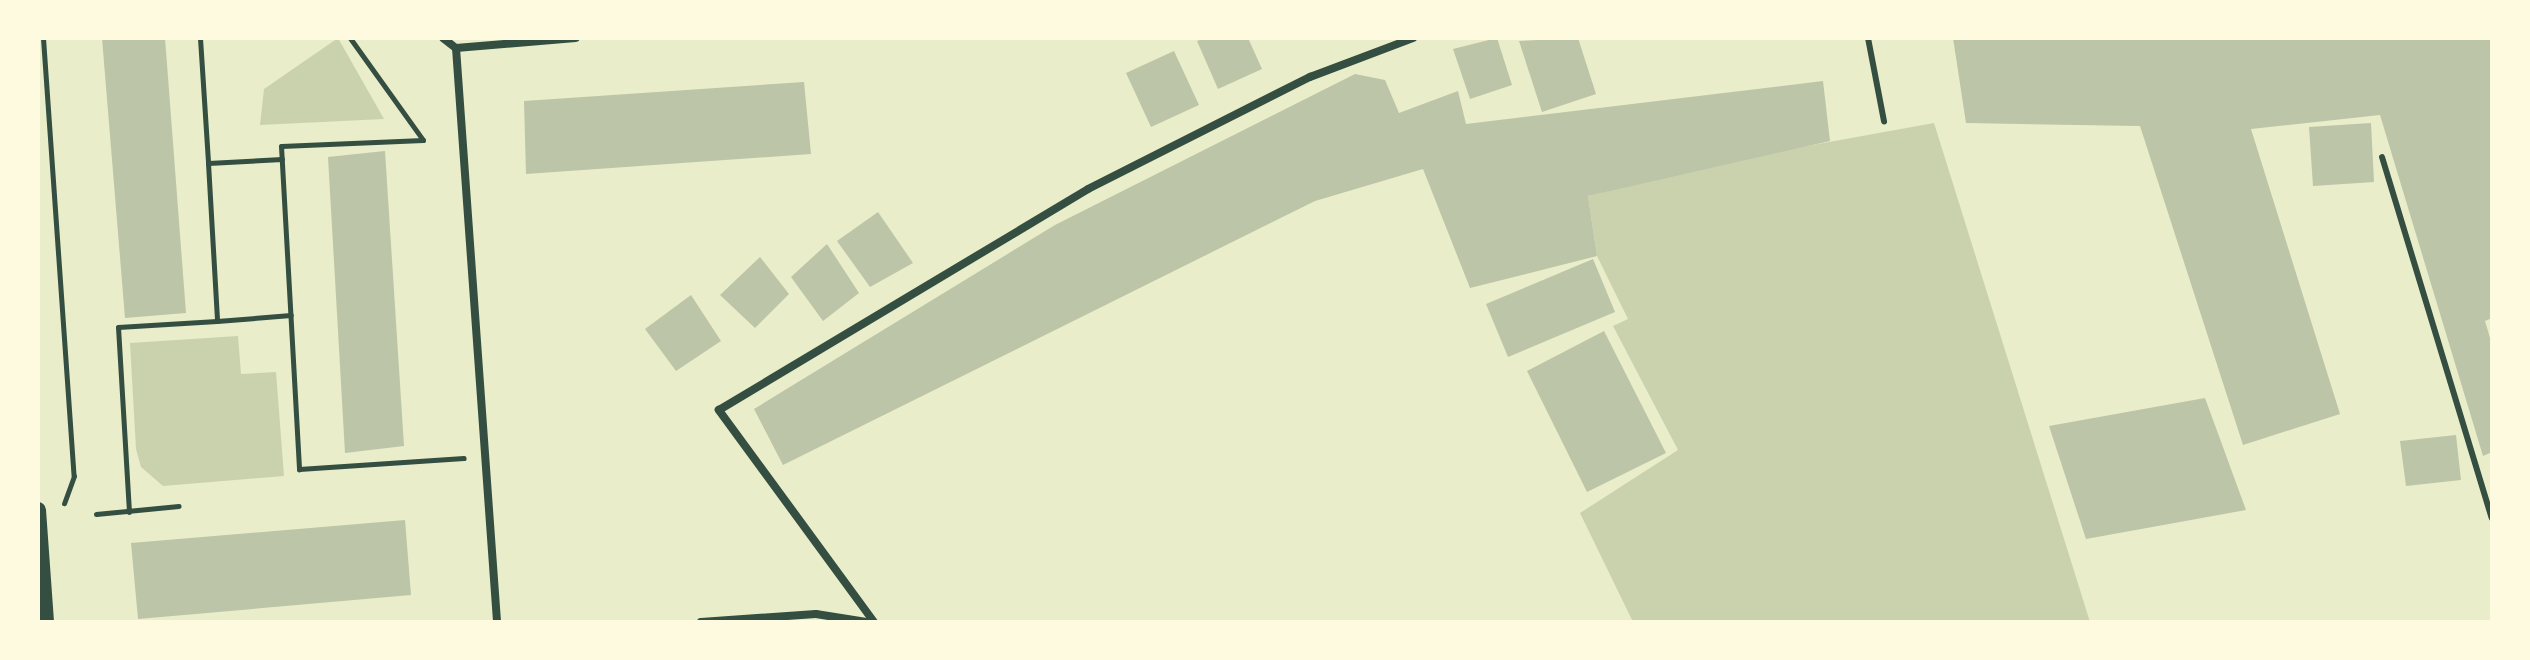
<!DOCTYPE html>
<style>
body{margin:0}
#map{position:relative;width:2530px;height:660px;overflow:hidden;background:#e9edc9;font-family:"Work Sans",sans-serif}
div>[style]{position:absolute}
[style*='--x']{left:calc(var(--x)*1px);top:calc(var(--y)*1px);width:calc(var(--w)*1px);rotate:calc(var(--a)*1deg)}
.green>*{inset:0;background:#cad2ad}
.building>*{inset:0;background:#bcc5a7}
.path>*{height:5px;margin:-2.5px;padding:0 2.5px;transform-origin:2.5px;border-radius:2.5px;background:#344e41}
.service>*{height:6px;margin:-3px;padding:0 3px;transform-origin:3px;border-radius:3px;background:#344e41}
.minor>*{height:8px;margin:-4px;padding:0 4px;transform-origin:4px;border-radius:4px;background:#344e41}
.secondary>*{height:16px;margin:-8px;padding:0 8px;transform-origin:8px;border-radius:8px;background:#344e41}
span{translate:-50% -50%;white-space:nowrap;text-align:center;line-height:1.15;-webkit-text-stroke:7px #fefae0;paint-order:stroke}
.frame{position:absolute;inset:0;border:40px solid #fefae0;pointer-events:none}
</style>
<div id="map">
<div class="green">
<div style="clip-path:polygon(338px 38px,384px 119px,260px 125px,264px 89px)"></div>
<div style="clip-path:polygon(1934px 123px,2090px 622px,1633px 622px,1580px 513px,1678px 450px,1613px 326px,1628px 319px,1597px 256px,1588px 196px,1740px 158px)"></div>
<div style="clip-path:polygon(238px 336px,241px 374px,276px 372px,284px 476px,163px 486px,141px 467px,136px 449px,130px 343px)"></div>
</div>
<div class="building">
<div style="clip-path:polygon(102px 38px,165px 38px,186px 313px,125px 318px)"></div>
<div style="clip-path:polygon(1205px 38px,1248px 38px,1262px 69px,1218px 89px,1197px 41px)"></div>
<div style="clip-path:polygon(1497px 38px,1512px 85px,1470px 99px,1453px 49px)"></div>
<div style="clip-path:polygon(1578px 38px,1596px 94px,1542px 112px,1519px 41px)"></div>
<div style="clip-path:polygon(1953px 38px,2492px 38px,2492px 318px,2485px 321px,2492px 345px,2492px 452px,2483px 456px,2380px 115px,2251px 129px,2340px 414px,2243px 445px,2140px 126px,1966px 123px)"></div>
<div style="clip-path:polygon(1174px 51px,1199px 105px,1151px 127px,1126px 73px)"></div>
<div style="clip-path:polygon(1355px 74px,1385px 80px,1399px 113px,1458px 91px,1466px 124px,1823px 81px,1830px 141px,1588px 196px,1597px 256px,1470px 288px,1423px 169px,1315px 201px,783px 465px,754px 409px,1055px 225px)"></div>
<div style="clip-path:polygon(804px 82px,811px 154px,526px 174px,524px 101px)"></div>
<div style="clip-path:polygon(2371px 123px,2374px 182px,2313px 186px,2309px 127px)"></div>
<div style="clip-path:polygon(385px 151px,404px 446px,345px 453px,328px 157px)"></div>
<div style="clip-path:polygon(878px 212px,913px 263px,870px 287px,837px 241px)"></div>
<div style="clip-path:polygon(827px 244px,859px 293px,823px 321px,791px 277px)"></div>
<div style="clip-path:polygon(760px 257px,789px 294px,755px 328px,720px 295px)"></div>
<div style="clip-path:polygon(1593px 259px,1615px 312px,1508px 357px,1486px 304px)"></div>
<div style="clip-path:polygon(691px 295px,721px 341px,676px 371px,645px 329px)"></div>
<div style="clip-path:polygon(1604px 331px,1666px 453px,1587px 492px,1527px 371px)"></div>
<div style="clip-path:polygon(2205px 398px,2246px 510px,2086px 539px,2049px 426px)"></div>
<div style="clip-path:polygon(2456px 435px,2461px 480px,2406px 486px,2400px 441px)"></div>
<div style="clip-path:polygon(405px 520px,411px 595px,138px 619px,131px 543px)"></div>
</div>
<div class="path">
<div style="--x:43;--y:38;--w:439;--a:86"></div>
<div style="--x:74;--y:476;--w:29;--a:110"></div>
<div style="--x:200;--y:38;--w:125;--a:86.3"></div>
<div style="--x:350;--y:38;--w:125;--a:54.4"></div>
<div style="--x:423;--y:140;--w:142;--a:177.6"></div>
<div style="--x:281;--y:146;--w:324;--a:86.8"></div>
<div style="--x:299;--y:469;--w:165;--a:-3.8"></div>
<div style="--x:282;--y:159;--w:74;--a:176.9"></div>
<div style="--x:208;--y:163;--w:158;--a:86.7"></div>
<div style="--x:217;--y:321;--w:74;--a:-4.6"></div>
<div style="--x:129;--y:512;--w:185;--a:-93.4"></div>
<div style="--x:118;--y:327;--w:99;--a:-3.5"></div>
<div style="--x:96;--y:514;--w:83;--a:-5.5"></div>
</div>
<div class="service">
<div style="--x:1868;--y:38;--w:85;--a:79.1"></div>
<div style="--x:2382;--y:157;--w:377;--a:73.1"></div>
</div>
<div class="minor">
<div style="--x:443;--y:38;--w:16;--a:38"></div>
<div style="--x:456;--y:48;--w:575;--a:85.91"></div>
<div style="--x:456;--y:48;--w:120;--a:-4.8"></div>
<div style="--x:701;--y:622;--w:115;--a:-4"></div>
<div style="--x:816;--y:614;--w:51;--a:9.1"></div>
<div style="--x:874;--y:622;--w:263;--a:-126.2"></div>
<div style="--x:719;--y:410;--w:430;--a:-30.9"></div>
<div style="--x:1088;--y:189;--w:249;--a:-26.8"></div>
<div style="--x:1310;--y:77;--w:110;--a:-20.7"></div>
</div>
<div class="secondary">
<div style="--x:38;--y:510;--w:112;--a:85.9"></div>
</div>
<div class="frame"></div>
</div>
